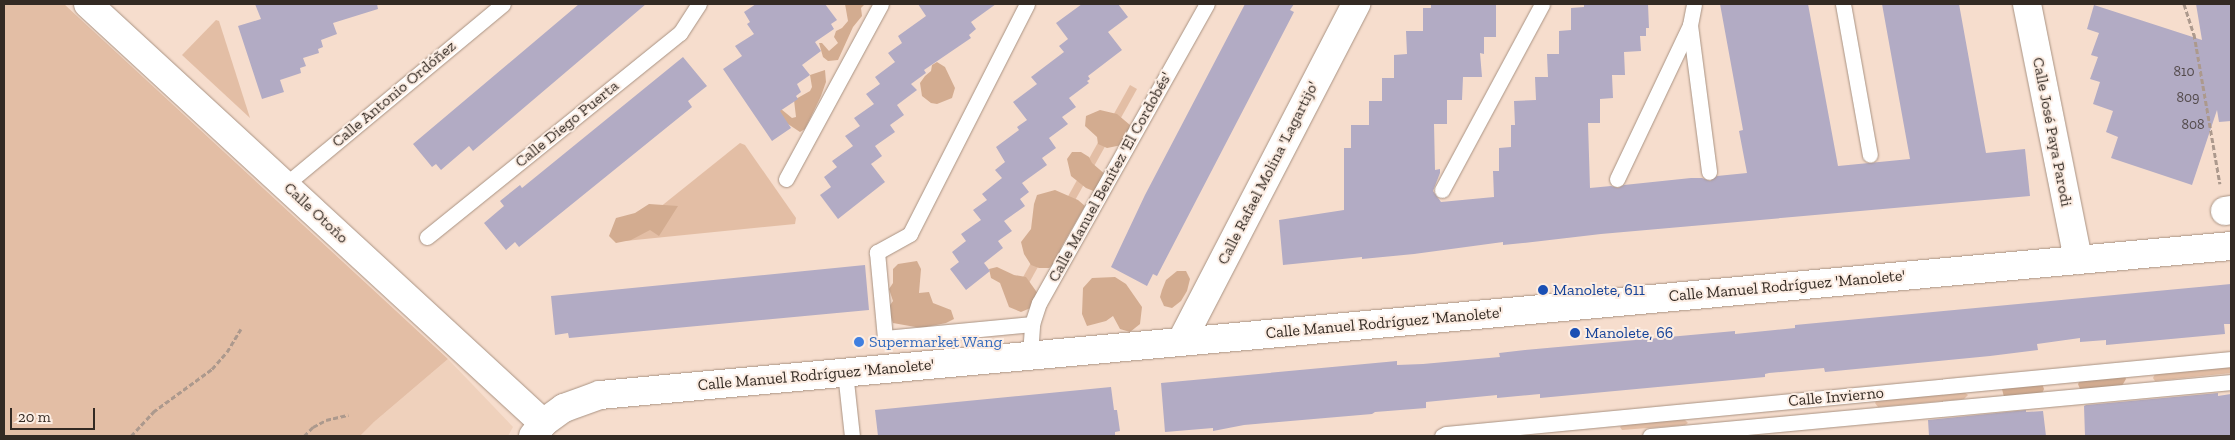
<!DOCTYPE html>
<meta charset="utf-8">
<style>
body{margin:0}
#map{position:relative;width:2235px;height:440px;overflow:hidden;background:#f6ddcd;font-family:"Zilla Slab",serif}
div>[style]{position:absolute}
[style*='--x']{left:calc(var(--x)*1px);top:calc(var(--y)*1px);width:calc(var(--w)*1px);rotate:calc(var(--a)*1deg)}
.built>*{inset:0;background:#efd1bc}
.green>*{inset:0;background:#e3bea5}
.forest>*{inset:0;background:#d3ac90}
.building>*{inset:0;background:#b2abc4}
.path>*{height:3px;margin-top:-1.5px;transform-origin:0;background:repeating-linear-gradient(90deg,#ac998d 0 5px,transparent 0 7.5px)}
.roads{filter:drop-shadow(0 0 1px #a99383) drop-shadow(0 0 1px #a99383)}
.lane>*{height:15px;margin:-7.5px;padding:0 7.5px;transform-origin:7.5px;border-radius:7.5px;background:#fff}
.street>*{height:28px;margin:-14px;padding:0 14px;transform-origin:14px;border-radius:14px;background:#fff}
.dots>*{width:14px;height:14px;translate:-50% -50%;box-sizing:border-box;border:2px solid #fcede3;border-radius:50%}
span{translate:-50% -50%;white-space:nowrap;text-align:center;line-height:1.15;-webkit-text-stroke:4px #fcede3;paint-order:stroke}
.number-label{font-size:14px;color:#534a4b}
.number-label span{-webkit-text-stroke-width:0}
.street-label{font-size:16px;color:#332a23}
.transit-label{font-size:16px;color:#164399}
.left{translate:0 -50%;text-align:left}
.shop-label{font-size:16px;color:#366cbe}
.frame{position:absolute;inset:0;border:5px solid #332a23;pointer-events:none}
.scale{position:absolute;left:10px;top:408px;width:85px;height:22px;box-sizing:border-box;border:2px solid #332a23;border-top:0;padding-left:6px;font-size:15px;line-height:18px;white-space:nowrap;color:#332a23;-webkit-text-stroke:4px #fcede3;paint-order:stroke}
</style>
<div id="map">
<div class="built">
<div style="clip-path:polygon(448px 359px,513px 427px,508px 436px,360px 436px,374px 422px)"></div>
</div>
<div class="green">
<div style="clip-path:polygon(4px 4px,64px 4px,448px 359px,374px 422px,360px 436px,4px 436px)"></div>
<div style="clip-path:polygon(216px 20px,219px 21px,250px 118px,182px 55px)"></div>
<div style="clip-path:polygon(1130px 85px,1137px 89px,1019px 301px,1012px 297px)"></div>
<div style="clip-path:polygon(740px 143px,745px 145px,796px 218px,795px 224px,625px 241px,624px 236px)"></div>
<div style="clip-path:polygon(2231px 367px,2231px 373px,2155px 381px,2153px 378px,2155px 374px)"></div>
<div style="clip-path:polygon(1964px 392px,1968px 395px,1964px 399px,1878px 407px,1875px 403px,1877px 400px)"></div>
<div style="clip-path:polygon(1684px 419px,1688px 423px,1685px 425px,1622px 430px,1620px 427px,1622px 425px)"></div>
</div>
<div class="forest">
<div style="clip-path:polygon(845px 4px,865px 4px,861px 8px,862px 16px,853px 27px,838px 60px,828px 61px,823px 57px,819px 43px,822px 43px,829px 51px,838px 43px,834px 37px,836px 31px,842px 28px,848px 21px)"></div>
<div style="clip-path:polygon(937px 62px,945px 67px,955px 88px,952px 98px,937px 104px,931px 103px,922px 96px,920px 83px,925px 76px,931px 71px,932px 65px)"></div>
<div style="clip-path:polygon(825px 70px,826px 82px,821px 96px,805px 129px,800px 132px,785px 122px,778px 111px,781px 109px,792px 118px,796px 117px,794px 100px,810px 91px,812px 87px,810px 75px)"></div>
<div style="clip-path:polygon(1100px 110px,1117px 114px,1130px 125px,1131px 134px,1122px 145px,1107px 148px,1098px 144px,1097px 137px,1085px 126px,1086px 116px)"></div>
<div style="clip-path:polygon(1072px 152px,1081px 152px,1089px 157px,1092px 163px,1106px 175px,1096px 192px,1086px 188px,1071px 176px,1067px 159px)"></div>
<div style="clip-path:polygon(1055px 190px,1078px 200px,1085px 206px,1062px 246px,1056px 263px,1049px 268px,1039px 268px,1031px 265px,1024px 254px,1021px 242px,1031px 229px,1034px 204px,1037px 195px)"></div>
<div style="clip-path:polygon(649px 204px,678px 206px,659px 236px,650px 230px,631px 240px,616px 243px,609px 236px,616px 218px,635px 213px)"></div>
<div style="clip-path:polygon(917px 261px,921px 269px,919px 293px,929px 292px,933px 303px,951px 310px,954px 319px,946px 323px,921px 328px,893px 323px,888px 308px,893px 301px,889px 289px,893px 283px,893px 269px,898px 264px)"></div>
<div style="clip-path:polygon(997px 267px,1014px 275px,1026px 277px,1041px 298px,1033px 307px,1021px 312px,1009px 307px,1000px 283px,991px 278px,989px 269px)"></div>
<div style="clip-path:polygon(1177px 271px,1186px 271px,1190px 279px,1187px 291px,1181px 301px,1172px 308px,1164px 306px,1160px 297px,1162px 290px,1166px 280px)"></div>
<div style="clip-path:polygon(1115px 277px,1126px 284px,1142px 307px,1140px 324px,1130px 332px,1120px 329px,1113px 316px,1106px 321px,1087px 326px,1082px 314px,1083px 288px,1092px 278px)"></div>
<div style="clip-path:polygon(2123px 371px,2126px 379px,2120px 389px,2082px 394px,2078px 384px,2084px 374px)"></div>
<div style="clip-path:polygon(2041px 381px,2044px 389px,2040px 398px,2004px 397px,2002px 389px,2004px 386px)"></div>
</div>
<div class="building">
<div style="clip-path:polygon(255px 4px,377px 4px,378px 9px,333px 23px,337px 34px,321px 40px,323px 47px,318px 49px,319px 53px,303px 58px,306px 66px,300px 68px,301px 73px,280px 80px,284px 92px,262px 99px,238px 26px,261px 19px)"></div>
<div style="clip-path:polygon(579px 4px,646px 4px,473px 151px,469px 146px,441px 170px,436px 164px,432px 167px,413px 144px)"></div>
<div style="clip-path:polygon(756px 4px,825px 4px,837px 20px,831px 24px,834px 29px,815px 42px,821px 51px,802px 65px,810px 75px,797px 84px,801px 92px,796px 96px,798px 99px,780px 111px,791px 128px,772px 141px,723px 69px,742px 56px,735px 46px,754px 34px,747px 24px,750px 22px,744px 12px)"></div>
<div style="clip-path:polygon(918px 4px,996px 4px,971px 22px,976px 29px,969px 35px,971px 38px,924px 70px,926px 73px,911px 84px,917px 90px,897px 105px,904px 115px,890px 125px,895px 132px,875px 146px,882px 156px,871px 164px,885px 182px,838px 219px,820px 195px,831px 187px,824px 177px,837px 167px,832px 161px,853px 146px,845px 136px,860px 126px,854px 118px,874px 104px,866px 94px,880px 84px,875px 77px,895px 62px,888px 53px,902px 43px,898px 36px,926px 16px)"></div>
<div style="clip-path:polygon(1082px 4px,1118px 4px,1128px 17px,1108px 32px,1122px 50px,1088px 76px,1090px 79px,1087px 81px,1089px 83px,1069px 98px,1076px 107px,1062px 117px,1068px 124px,1049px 138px,1056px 148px,1042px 158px,1047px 165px,1022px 183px,1029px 192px,1020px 199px,1025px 206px,1004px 221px,1012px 231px,998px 241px,1003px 248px,984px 263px,990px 271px,966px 290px,950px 269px,959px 262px,952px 252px,966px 241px,961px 234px,981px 220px,973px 210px,987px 200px,982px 194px,1002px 178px,995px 170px,1005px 162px,996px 147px,1019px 130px,1017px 127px,1027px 120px,1013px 102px,1037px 84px,1031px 77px,1064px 52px,1059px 46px,1068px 39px,1056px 23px)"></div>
<div style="clip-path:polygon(1245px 4px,1294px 4px,1290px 10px,1294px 12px,1157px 276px,1153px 274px,1147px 286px,1111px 267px,1145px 195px)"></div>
<div style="clip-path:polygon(1431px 4px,1496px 4px,1496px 37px,1484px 37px,1484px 54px,1480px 53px,1482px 77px,1463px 77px,1462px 100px,1447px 100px,1447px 124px,1434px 124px,1435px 170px,1440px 169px,1440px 173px,1433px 191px,1441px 202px,1494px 197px,1493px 171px,1499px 171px,1499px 148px,1511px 147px,1511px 125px,1515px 125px,1514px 101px,1536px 100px,1535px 77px,1548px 77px,1547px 54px,1559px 54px,1559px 31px,1571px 30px,1571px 8px,1584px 7px,1584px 4px,1648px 4px,1649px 28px,1646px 28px,1646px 36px,1640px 36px,1641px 51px,1624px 52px,1625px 75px,1612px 75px,1613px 98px,1600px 99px,1600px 123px,1588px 123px,1590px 188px,1611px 186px,1618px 188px,1624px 185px,1691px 178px,1702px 178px,1710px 181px,1717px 176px,1747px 173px,1739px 131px,1743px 130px,1720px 4px,1808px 4px,1838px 166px,1910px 159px,1882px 4px,1959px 4px,1986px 153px,2025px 149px,2030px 196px,1601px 234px,1523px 243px,1503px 245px,1503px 242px,1414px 254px,1362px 259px,1362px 257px,1283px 265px,1279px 220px,1344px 210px,1344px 148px,1351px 148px,1351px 125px,1369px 125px,1369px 101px,1382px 101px,1382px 78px,1394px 78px,1394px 55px,1407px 54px,1406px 31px,1423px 31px,1423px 8px,1431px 8px)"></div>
<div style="clip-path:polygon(2196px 4px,2231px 4px,2231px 121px,2219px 122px,2217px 110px,2192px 185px,2111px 158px,2118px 137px,2106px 132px,2113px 111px,2093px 104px,2100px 82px,2090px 79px,2098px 57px,2091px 55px,2099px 33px,2087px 29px,2094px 5px,2202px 40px)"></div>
<div style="clip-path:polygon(683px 57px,707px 86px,688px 101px,692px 107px,519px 247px,515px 242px,506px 250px,484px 223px,504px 206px,500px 201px,520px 185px,522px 188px)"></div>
<div style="clip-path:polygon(865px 265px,869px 310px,569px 338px,568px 333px,555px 335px,551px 296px)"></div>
<div style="clip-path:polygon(2231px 284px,2231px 324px,2224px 324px,2225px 334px,2106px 345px,2106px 340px,2080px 342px,2080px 338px,2037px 344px,2038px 350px,1990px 356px,1825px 372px,1824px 368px,1769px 373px,1765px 374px,1765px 377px,1540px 398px,1540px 394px,1497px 398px,1497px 395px,1426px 402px,1426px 408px,1375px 412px,1372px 414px,1244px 425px,1213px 431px,1213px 428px,1165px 432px,1161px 383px,1397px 361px,1397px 365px,1423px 364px,1500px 357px,1499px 353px,1525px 350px,1735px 331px,1735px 334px,1795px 328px,1795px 325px)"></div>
<div style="clip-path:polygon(1111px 387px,1114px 410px,1117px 410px,1120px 431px,1115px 432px,1115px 435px,878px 436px,875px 410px)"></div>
<div style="clip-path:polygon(2218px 393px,2218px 396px,2231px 394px,2231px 435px,2085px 436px,2084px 406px,2086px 405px)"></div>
<div style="clip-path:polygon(2026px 410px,2026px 412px,2043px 411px,2046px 436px,1929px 436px,1928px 420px)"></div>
</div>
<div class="path">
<div style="--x:2184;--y:4;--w:32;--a:72"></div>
<div style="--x:2194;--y:34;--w:152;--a:80.2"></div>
<div style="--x:131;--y:436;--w:33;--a:-47"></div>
<div style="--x:153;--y:412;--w:73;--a:-36.1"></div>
<div style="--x:212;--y:369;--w:23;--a:-49"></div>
<div style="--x:227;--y:352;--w:27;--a:-59"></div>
<div style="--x:304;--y:436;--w:13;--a:-45"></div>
<div style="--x:313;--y:427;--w:15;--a:-28"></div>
<div style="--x:326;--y:420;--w:23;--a:-13"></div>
</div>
<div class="roads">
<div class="lane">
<div style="--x:1027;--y:4;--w:258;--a:117"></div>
<div style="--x:910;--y:234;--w:38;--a:151"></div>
<div style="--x:877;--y:252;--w:86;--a:84.7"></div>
<div style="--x:885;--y:338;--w:148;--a:-5.4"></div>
<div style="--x:1843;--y:4;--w:153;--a:79.9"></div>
<div style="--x:1690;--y:25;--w:148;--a:82.6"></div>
<div style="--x:786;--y:179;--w:199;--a:-61.5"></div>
<div style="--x:1617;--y:179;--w:170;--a:-64.6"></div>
<div style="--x:1690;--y:25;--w:21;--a:-79"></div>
<div style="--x:285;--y:185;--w:283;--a:-39.7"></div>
<div style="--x:1442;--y:190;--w:211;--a:-61.7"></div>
<div style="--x:427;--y:237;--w:325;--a:-38.9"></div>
<div style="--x:680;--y:33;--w:35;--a:-57"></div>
<div style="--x:1030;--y:355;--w:31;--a:-86"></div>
<div style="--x:1032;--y:324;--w:22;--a:-72"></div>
<div style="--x:1039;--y:303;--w:343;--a:-60.7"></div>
<div style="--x:845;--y:372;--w:64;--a:83.8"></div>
<div style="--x:1442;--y:436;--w:4;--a:-27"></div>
<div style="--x:1446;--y:434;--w:789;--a:-5.46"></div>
<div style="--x:1650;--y:436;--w:584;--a:-5.31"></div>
</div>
<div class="street">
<div style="--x:88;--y:4;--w:619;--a:42.64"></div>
<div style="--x:2027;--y:4;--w:261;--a:78.7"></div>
<div style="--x:2225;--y:211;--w:6;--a:-9"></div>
<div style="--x:1181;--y:342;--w:381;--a:-62.6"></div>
<div style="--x:533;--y:436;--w:16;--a:-52"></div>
<div style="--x:543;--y:423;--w:26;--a:-36"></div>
<div style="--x:564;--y:408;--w:38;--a:-20"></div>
<div style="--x:600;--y:395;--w:1638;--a:-5.22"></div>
</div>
</div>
<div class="dots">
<div style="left:1543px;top:290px;background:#1a4fb4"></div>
<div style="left:1575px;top:333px;background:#1a4fb4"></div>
<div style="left:859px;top:342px;background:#3f7fe0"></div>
</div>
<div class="number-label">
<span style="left:2184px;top:72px">810</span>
<span style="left:2188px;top:98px">809</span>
<span style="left:2193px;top:125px">808</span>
</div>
<div class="street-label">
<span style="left:394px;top:94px;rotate:-40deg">Calle Antonio Ordóñez</span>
<span style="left:567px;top:124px;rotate:-39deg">Calle Diego Puerta</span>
<span style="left:2052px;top:132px;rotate:79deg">Calle José Paya Parodi</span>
<span style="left:1268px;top:173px;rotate:-63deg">Calle Rafael Molina 'Lagartijo'</span>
<span style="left:1110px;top:177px;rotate:-61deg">Calle Manuel Benítez 'El Cordobés'</span>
<span style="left:316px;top:213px;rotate:43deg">Calle Otoño</span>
<span style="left:1787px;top:286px;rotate:-5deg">Calle Manuel Rodríguez 'Manolete'</span>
<span style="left:1384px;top:323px;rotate:-5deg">Calle Manuel Rodríguez 'Manolete'</span>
<span style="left:816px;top:375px;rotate:-5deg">Calle Manuel Rodríguez 'Manolete'</span>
<span style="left:1836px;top:397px;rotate:-5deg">Calle Invierno</span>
</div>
<div class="transit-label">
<span class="left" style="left:1553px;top:290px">Manolete, 611</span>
<span class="left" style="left:1585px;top:333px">Manolete, 66</span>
</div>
<div class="shop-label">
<span class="left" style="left:869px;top:342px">Supermarket Wang</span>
</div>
<div class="frame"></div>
<div class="scale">20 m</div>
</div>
